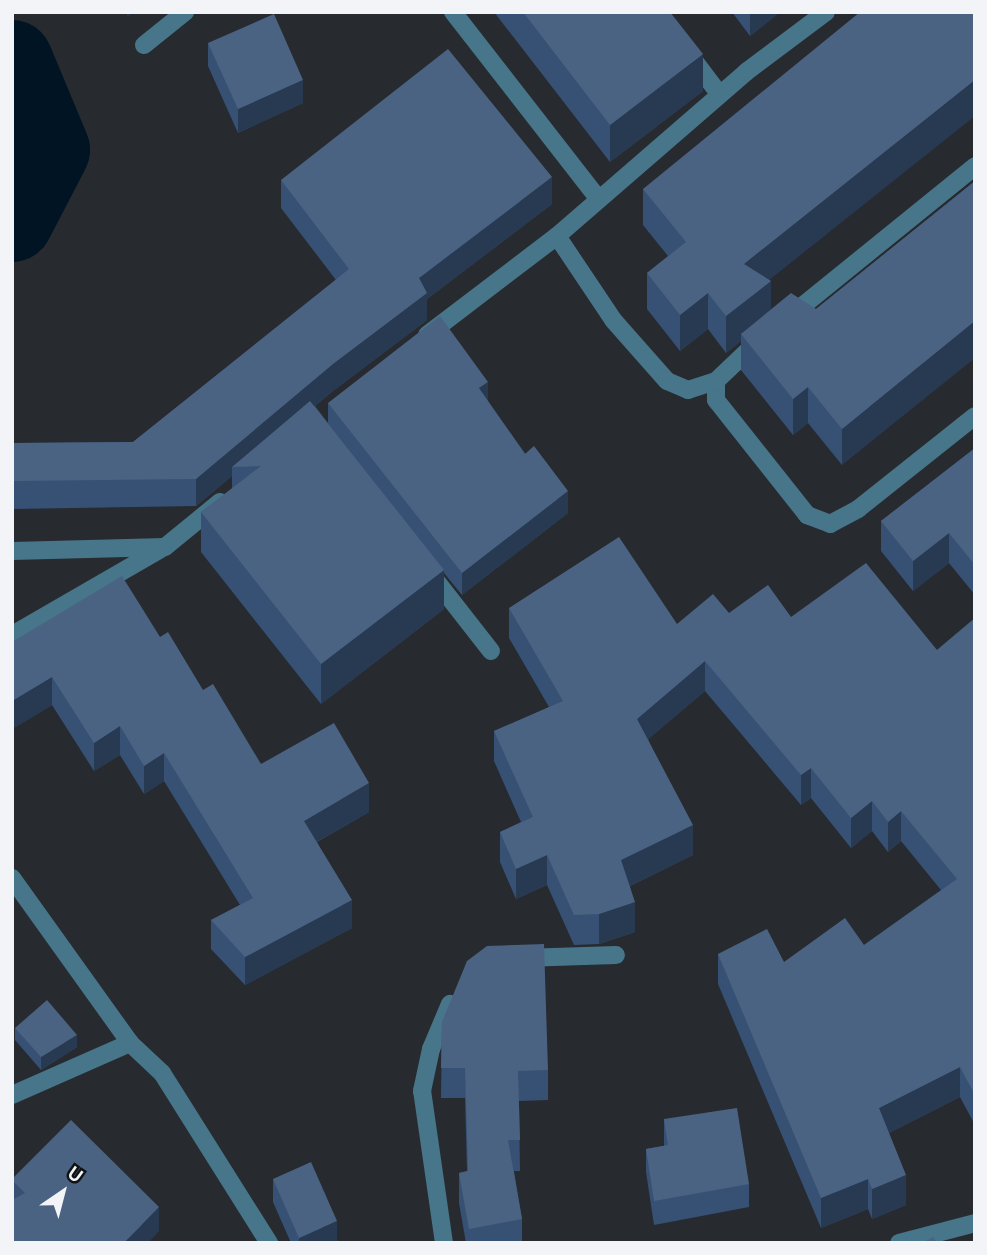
<!DOCTYPE html>
<style>
body{margin:0}
#map{position:relative;width:987px;height:1255px;overflow:hidden;background:#272a2f;font-family:"DM Sans",sans-serif}
div>[style]{position:absolute}
[style*='--x']{left:calc(var(--x)*1px);top:calc(var(--y)*1px);width:calc(var(--w)*1px);rotate:calc(var(--a)*1deg)}
.river>*{height:82px;margin:-41px;padding:0 41px;transform-origin:41px;border-radius:41px;background:#001423}
.minor>*{height:18px;margin:-9px;padding:0 9px;transform-origin:9px;border-radius:9px;background:#477589}
.wall>*{inset:0;background:#375174}
.shaded-wall>*{inset:0;background:#283a52}
.building>*{inset:0;background:#4b6382}
span{translate:-50% -50%;white-space:nowrap;text-align:center;line-height:1.15;-webkit-text-stroke:6px #111215;paint-order:stroke}
.frame{position:absolute;inset:0;border:14px solid #f2f4f7;pointer-events:none}
.north{position:absolute;left:28px;top:1157px;width:70px;height:70px;-webkit-text-stroke:5px #111215;paint-order:stroke;rotate:35deg;font-size:19px;font-weight:700;line-height:28px;text-align:center;color:#f2f4f7}
.north::after{content:'';display:block;margin:auto;width:24px;height:32px;background:#f2f4f7;clip-path:polygon(50% 0,100% 100%,50% 72%,0 100%)}
</style>
<div id="map">
<div class="river">
<div style="--x:12;--y:61;--w:96;--a:67.4"></div>
<div style="--x:49;--y:150;--w:80;--a:117.5"></div>
</div>
<div class="minor">
<div style="--x:453;--y:12;--w:236;--a:52.1"></div>
<div style="--x:144;--y:45;--w:53;--a:-38.8"></div>
<div style="--x:689;--y:54;--w:51;--a:52.9"></div>
<div style="--x:557;--y:236;--w:102;--a:56.2"></div>
<div style="--x:614;--y:321;--w:80;--a:48.5"></div>
<div style="--x:667;--y:381;--w:23;--a:23"></div>
<div style="--x:688;--y:390;--w:29;--a:-18"></div>
<div style="--x:716;--y:381;--w:19;--a:90"></div>
<div style="--x:716;--y:400;--w:147;--a:51.6"></div>
<div style="--x:807;--y:515;--w:25;--a:21"></div>
<div style="--x:830;--y:524;--w:32;--a:-28"></div>
<div style="--x:858;--y:509;--w:149;--a:-38.5"></div>
<div style="--x:790;--y:316;--w:238;--a:-39"></div>
<div style="--x:427;--y:335;--w:163;--a:-37.3"></div>
<div style="--x:557;--y:236;--w:250;--a:-40.9"></div>
<div style="--x:746;--y:72;--w:100;--a:-36.9"></div>
<div style="--x:716;--y:381;--w:57;--a:-43.6"></div>
<div style="--x:12;--y:551;--w:153;--a:-1.5"></div>
<div style="--x:165;--y:547;--w:71;--a:-39.3"></div>
<div style="--x:430;--y:573;--w:99;--a:52"></div>
<div style="--x:12;--y:635;--w:172;--a:-30"></div>
<div style="--x:12;--y:878;--w:203;--a:54.4"></div>
<div style="--x:522;--y:958;--w:94;--a:-1.8"></div>
<div style="--x:12;--y:1095;--w:129;--a:-23.8"></div>
<div style="--x:130;--y:1043;--w:44;--a:43.2"></div>
<div style="--x:162;--y:1073;--w:201;--a:57.8"></div>
<div style="--x:444;--y:1243;--w:154;--a:-98.2"></div>
<div style="--x:422;--y:1091;--w:43;--a:-77.9"></div>
<div style="--x:431;--y:1049;--w:49;--a:-67.1"></div>
<div style="--x:899;--y:1243;--w:79;--a:-14.7"></div>
</div>
<div class="wall">
<div style="clip-path:polygon(494px 12px,670px 12px,703px 91px,610px 162px)"></div>
<div style="clip-path:polygon(732px 12px,780px 12px,750px 36px)"></div>
<div style="clip-path:polygon(208px 43px,303px 103px,238px 133px,208px 66px)"></div>
<div style="clip-path:polygon(281px 180px,552px 204px,427px 299px,427px 320px,333px 391px,315px 406px,328px 423px,328px 403px,488px 402px,568px 513px,462px 595px,444px 573px,444px 609px,321px 704px,201px 552px,201px 512px,232px 489px,232px 476px,196px 506px,12px 509px,12px 443px,133px 442px,336px 280px,281px 208px)"></div>
<div style="clip-path:polygon(975px 181px,842px 465px,808px 423px,793px 435px,741px 370px,741px 341px,726px 353px,708px 329px,680px 351px,647px 309px,647px 273px,668px 256px,643px 225px,643px 189px,769px 280px,771px 310px,816px 309px)"></div>
<div style="clip-path:polygon(975px 448px,975px 595px,949px 563px,913px 591px,881px 551px,881px 521px)"></div>
<div style="clip-path:polygon(509px 608px,677px 624px,729px 613px,791px 617px,937px 650px,975px 618px,975px 1125px,960px 1097px,889px 1133px,906px 1205px,872px 1219px,868px 1209px,821px 1228px,718px 984px,718px 954px,784px 962px,864px 945px,941px 890px,901px 841px,888px 852px,872px 831px,851px 848px,811px 798px,801px 805px,705px 691px,648px 739px,693px 855px,630px 886px,635px 932px,599px 944px,574px 945px,547px 885px,516px 899px,500px 862px,500px 832px,521px 822px,494px 761px,494px 731px,549px 707px,509px 638px)"></div>
<div style="clip-path:polygon(160px 637px,261px 764px,369px 812px,317px 842px,352px 928px,245px 985px,211px 949px,211px 920px,240px 905px,164px 781px,144px 794px,120px 755px,94px 771px,52px 705px,12px 729px,12px 642px)"></div>
<div style="clip-path:polygon(442px 1022px,548px 1070px,548px 1100px,519px 1101px,520px 1171px,514px 1171px,522px 1219px,522px 1243px,466px 1243px,459px 1203px,459px 1173px,467px 1171px,465px 1098px,441px 1098px)"></div>
<div style="clip-path:polygon(15px 1028px,77px 1047px,41px 1070px,15px 1040px)"></div>
<div style="clip-path:polygon(664px 1119px,749px 1184px,749px 1207px,654px 1225px,646px 1172px,646px 1149px,664px 1146px)"></div>
<div style="clip-path:polygon(12px 1179px,159px 1231px,12px 1243px)"></div>
<div style="clip-path:polygon(273px 1179px,337px 1243px,291px 1243px,273px 1202px)"></div>
</div>
<div class="shaded-wall">
<div style="clip-path:polygon(127px 12px,134px 12px,127px 17px)"></div>
<div style="clip-path:polygon(750px 12px,780px 12px,750px 36px)"></div>
<div style="clip-path:polygon(703px 54px,703px 91px,610px 162px,610px 125px)"></div>
<div style="clip-path:polygon(303px 80px,303px 103px,238px 133px,238px 109px)"></div>
<div style="clip-path:polygon(975px 80px,975px 116px,744px 300px,744px 264px)"></div>
<div style="clip-path:polygon(552px 177px,552px 204px,427px 299px,427px 320px,333px 391px,243px 466px,232px 467px,232px 476px,196px 506px,196px 479px,419px 278px)"></div>
<div style="clip-path:polygon(771px 281px,771px 317px,741px 334px,741px 341px,726px 353px,726px 316px)"></div>
<div style="clip-path:polygon(708px 293px,708px 329px,680px 351px,680px 315px)"></div>
<div style="clip-path:polygon(975px 321px,975px 358px,842px 465px,842px 429px)"></div>
<div style="clip-path:polygon(488px 382px,488px 404px,479px 388px)"></div>
<div style="clip-path:polygon(808px 387px,808px 423px,793px 435px,793px 399px)"></div>
<div style="clip-path:polygon(568px 491px,568px 513px,462px 595px,462px 573px)"></div>
<div style="clip-path:polygon(949px 533px,949px 563px,913px 591px,913px 561px)"></div>
<div style="clip-path:polygon(444px 570px,444px 609px,321px 704px,321px 664px)"></div>
<div style="clip-path:polygon(705px 661px,705px 691px,637px 749px,637px 719px)"></div>
<div style="clip-path:polygon(52px 677px,52px 705px,12px 729px,12px 701px)"></div>
<div style="clip-path:polygon(120px 726px,120px 755px,94px 771px,94px 743px)"></div>
<div style="clip-path:polygon(164px 753px,164px 781px,144px 794px,144px 766px)"></div>
<div style="clip-path:polygon(811px 768px,811px 798px,801px 805px,801px 775px)"></div>
<div style="clip-path:polygon(369px 783px,369px 812px,304px 849px,304px 821px)"></div>
<div style="clip-path:polygon(872px 801px,872px 831px,851px 848px,851px 818px)"></div>
<div style="clip-path:polygon(901px 811px,901px 841px,888px 852px,888px 822px)"></div>
<div style="clip-path:polygon(693px 825px,693px 855px,621px 890px,621px 860px)"></div>
<div style="clip-path:polygon(547px 855px,547px 885px,516px 899px,516px 869px)"></div>
<div style="clip-path:polygon(352px 900px,352px 928px,245px 985px,245px 957px)"></div>
<div style="clip-path:polygon(635px 902px,635px 932px,599px 944px,599px 914px)"></div>
<div style="clip-path:polygon(77px 1035px,77px 1047px,41px 1070px,41px 1057px)"></div>
<div style="clip-path:polygon(960px 1067px,960px 1097px,879px 1138px,879px 1108px)"></div>
<div style="clip-path:polygon(906px 1175px,906px 1205px,872px 1219px,872px 1189px)"></div>
<div style="clip-path:polygon(868px 1179px,868px 1209px,821px 1228px,821px 1198px)"></div>
<div style="clip-path:polygon(159px 1207px,159px 1231px,148px 1243px,124px 1243px)"></div>
<div style="clip-path:polygon(337px 1221px,337px 1243px,299px 1243px,299px 1238px)"></div>
</div>
<div class="building">
<div style="clip-path:polygon(523px 12px,670px 12px,703px 54px,610px 125px)"></div>
<div style="clip-path:polygon(860px 12px,975px 12px,975px 80px,744px 264px,771px 281px,726px 316px,708px 293px,680px 315px,647px 273px,686px 242px,643px 189px)"></div>
<div style="clip-path:polygon(274px 14px,303px 80px,238px 109px,208px 43px)"></div>
<div style="clip-path:polygon(448px 49px,552px 177px,419px 278px,427px 293px,333px 364px,196px 479px,12px 481px,12px 443px,133px 442px,349px 269px,281px 180px)"></div>
<div style="clip-path:polygon(975px 181px,975px 321px,842px 429px,808px 387px,793px 399px,741px 334px,791px 293px,816px 309px)"></div>
<div style="clip-path:polygon(440px 316px,488px 382px,479px 388px,525px 454px,534px 446px,568px 491px,462px 573px,328px 403px)"></div>
<div style="clip-path:polygon(310px 401px,444px 570px,321px 664px,201px 512px,261px 466px,232px 467px)"></div>
<div style="clip-path:polygon(975px 448px,975px 565px,949px 533px,913px 561px,881px 521px)"></div>
<div style="clip-path:polygon(619px 537px,677px 624px,713px 594px,729px 613px,768px 585px,791px 617px,866px 563px,937px 650px,975px 618px,975px 1095px,960px 1067px,879px 1108px,906px 1175px,872px 1189px,868px 1179px,821px 1198px,718px 954px,767px 929px,784px 962px,845px 918px,864px 945px,957px 879px,901px 811px,888px 822px,872px 801px,851px 818px,811px 768px,801px 775px,705px 661px,637px 719px,693px 825px,621px 860px,635px 902px,599px 914px,574px 915px,547px 855px,516px 869px,500px 832px,533px 817px,494px 731px,563px 701px,509px 608px)"></div>
<div style="clip-path:polygon(122px 576px,160px 637px,168px 632px,203px 690px,213px 684px,261px 764px,334px 723px,369px 783px,304px 821px,352px 900px,245px 957px,211px 920px,253px 898px,164px 753px,144px 766px,120px 726px,94px 743px,52px 677px,12px 701px,12px 642px)"></div>
<div style="clip-path:polygon(544px 944px,548px 1070px,518px 1071px,520px 1140px,508px 1140px,522px 1219px,469px 1229px,459px 1173px,468px 1171px,465px 1068px,441px 1068px,442px 1022px,467px 961px,487px 946px)"></div>
<div style="clip-path:polygon(47px 1000px,77px 1035px,41px 1057px,15px 1028px)"></div>
<div style="clip-path:polygon(737px 1108px,749px 1184px,654px 1201px,646px 1149px,668px 1145px,664px 1119px)"></div>
<div style="clip-path:polygon(71px 1120px,159px 1207px,124px 1243px,12px 1243px,12px 1200px,25px 1193px,12px 1180px,12px 1179px)"></div>
<div style="clip-path:polygon(311px 1162px,337px 1221px,299px 1238px,273px 1179px)"></div>
<div style="clip-path:polygon(933px 1237px,937px 1243px,927px 1243px,926px 1241px)"></div>
</div>
<div class="frame"></div>
<div class="north">U</div>
</div>
